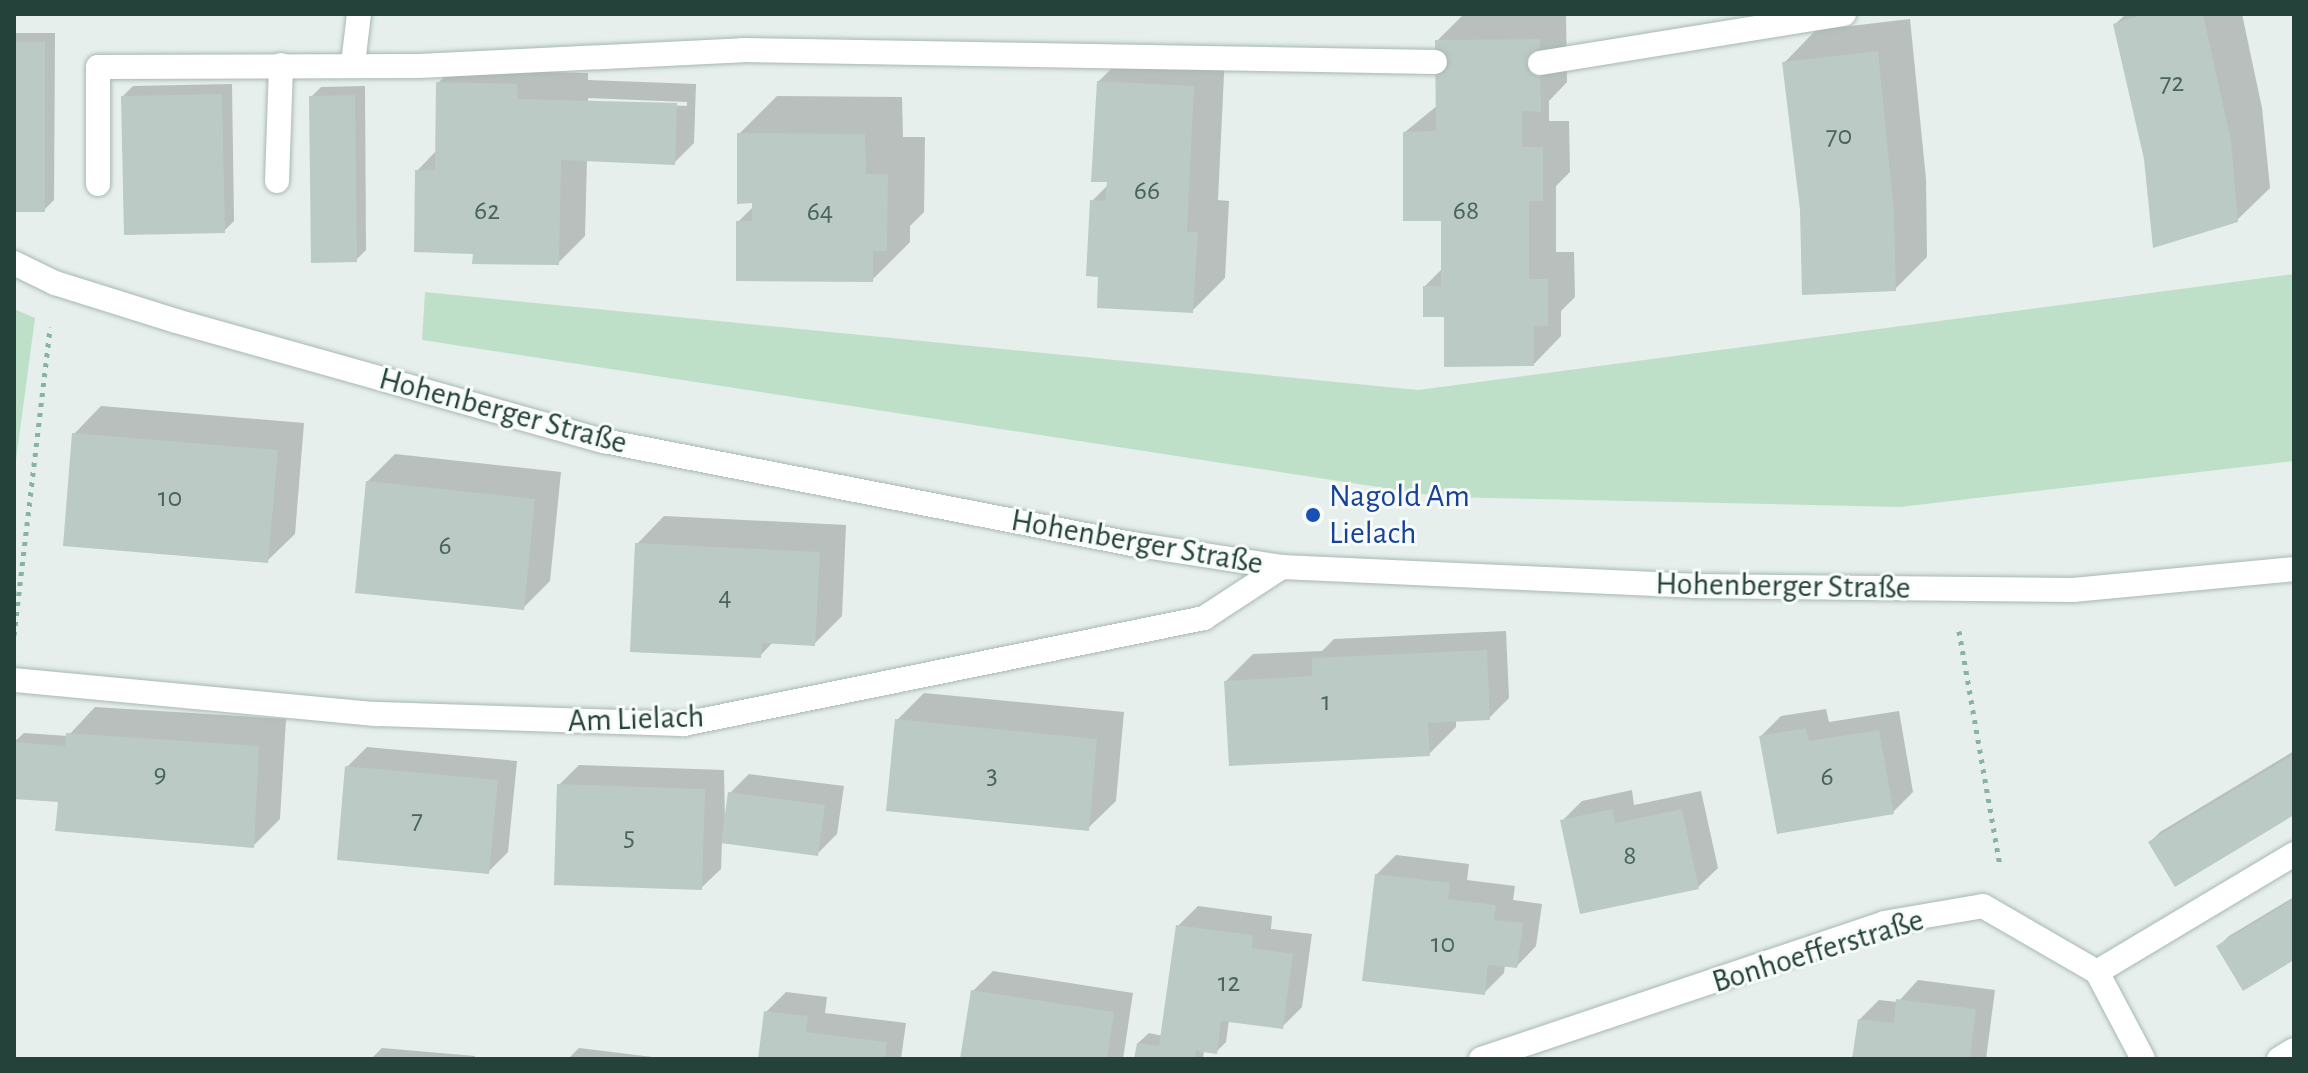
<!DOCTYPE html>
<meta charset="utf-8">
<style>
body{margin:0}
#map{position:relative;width:2308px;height:1073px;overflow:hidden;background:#e6efeb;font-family:"Alegreya Sans",sans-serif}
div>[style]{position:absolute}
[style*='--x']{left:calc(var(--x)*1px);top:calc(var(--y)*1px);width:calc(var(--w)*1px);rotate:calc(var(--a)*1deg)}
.green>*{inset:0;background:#bfe0c8}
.shadow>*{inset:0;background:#0003}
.building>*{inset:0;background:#bbcac4}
.path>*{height:5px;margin-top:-2.5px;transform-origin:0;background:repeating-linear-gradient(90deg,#86b3a5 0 4px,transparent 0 10px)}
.roads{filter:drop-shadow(0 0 2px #a8b8b2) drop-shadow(0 0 2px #a8b8b2)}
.lane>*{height:24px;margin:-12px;padding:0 12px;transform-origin:12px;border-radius:12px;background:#fff}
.street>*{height:24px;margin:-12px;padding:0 12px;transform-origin:12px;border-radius:12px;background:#fff}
.dots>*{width:22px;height:22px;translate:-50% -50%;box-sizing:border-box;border:4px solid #f7fbf9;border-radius:50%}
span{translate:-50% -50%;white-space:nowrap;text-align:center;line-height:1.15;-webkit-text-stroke:6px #f7fbf9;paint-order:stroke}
.number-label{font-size:28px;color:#4a645c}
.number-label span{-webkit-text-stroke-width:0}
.street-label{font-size:32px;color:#24423a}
.transit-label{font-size:32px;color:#164399}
.left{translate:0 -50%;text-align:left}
.frame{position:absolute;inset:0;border:16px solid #24423a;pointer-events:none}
</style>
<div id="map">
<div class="green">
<div style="clip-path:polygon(2294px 274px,2294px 461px,1900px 507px,1443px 497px,422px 340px,425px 292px,1418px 390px)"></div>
<div style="clip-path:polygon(14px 309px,35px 318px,14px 475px)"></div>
</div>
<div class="shadow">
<div style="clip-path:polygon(1464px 14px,1566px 14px,1567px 82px,1549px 101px,1549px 121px,1569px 121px,1570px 172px,1556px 186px,1556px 252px,1574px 252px,1575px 297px,1561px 311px,1561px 336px,1534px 364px,1446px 315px,1425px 286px,1443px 268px,1443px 219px,1405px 132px,1438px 105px,1437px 41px)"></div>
<div style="clip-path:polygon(2126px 14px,2242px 14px,2262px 108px,2270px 188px,2237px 220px,2146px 159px,2115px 24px)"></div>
<div style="clip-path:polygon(1910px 19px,1926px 179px,1927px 257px,1895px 289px,1802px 210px,1784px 63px,1816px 30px)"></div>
<div style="clip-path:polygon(14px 33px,55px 33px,54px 200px,44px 210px,14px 210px)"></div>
<div style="clip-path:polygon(1131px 49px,1225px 54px,1218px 200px,1229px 201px,1225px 278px,1192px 311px,1100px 275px,1092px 201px,1109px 184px,1098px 82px)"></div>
<div style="clip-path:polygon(evenodd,465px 56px,544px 57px,544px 72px,588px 73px,588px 80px,696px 84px,694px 143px,674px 163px,587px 159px,585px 236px,558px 263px,475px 252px,417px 171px,437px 150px,438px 83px,465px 56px,588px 98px,687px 102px,687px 106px,588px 102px,588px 98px)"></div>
<div style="clip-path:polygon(232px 84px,234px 221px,224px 231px,123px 96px,133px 86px)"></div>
<div style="clip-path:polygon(365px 86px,366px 250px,356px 260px,311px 97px,321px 87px)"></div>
<div style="clip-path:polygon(777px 96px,902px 97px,903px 137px,925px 137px,924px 212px,910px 226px,910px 242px,872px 280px,738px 222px,754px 206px,739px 134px)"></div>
<div style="clip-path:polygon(101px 406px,304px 423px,295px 534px,267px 561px,74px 434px)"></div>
<div style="clip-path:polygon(395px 454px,561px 472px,550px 581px,523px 608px,367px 482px)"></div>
<div style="clip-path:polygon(664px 516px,846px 525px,842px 616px,814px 644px,774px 641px,760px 656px,637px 544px)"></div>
<div style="clip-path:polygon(1506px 631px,1509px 698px,1489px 718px,1456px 720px,1456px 727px,1429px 754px,1226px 681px,1253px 654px,1322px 651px,1334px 639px)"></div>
<div style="clip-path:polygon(924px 693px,1124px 712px,1116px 801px,1088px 828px,897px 720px)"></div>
<div style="clip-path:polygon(95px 707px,286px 719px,280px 819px,253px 846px,61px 796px,14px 797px,14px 742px,24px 733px,68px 736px)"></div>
<div style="clip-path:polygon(1826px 709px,1829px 722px,1899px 711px,1913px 792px,1893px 812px,1761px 736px,1781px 716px)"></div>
<div style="clip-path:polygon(367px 747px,517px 761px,508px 852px,488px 872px,347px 767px)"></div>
<div style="clip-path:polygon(2294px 751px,2294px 813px,2150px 842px,2160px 832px)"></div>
<div style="clip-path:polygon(579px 765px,724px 770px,725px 825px,730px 793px,749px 774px,844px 786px,837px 834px,817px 854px,722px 841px,721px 869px,701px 888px,559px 785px)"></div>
<div style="clip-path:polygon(1632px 790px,1634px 805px,1701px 791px,1718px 868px,1698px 887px,1562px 821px,1582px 801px)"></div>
<div style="clip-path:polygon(1396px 855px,1469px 864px,1467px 880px,1515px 886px,1513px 900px,1542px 904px,1536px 946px,1517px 966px,1505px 965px,1504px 973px,1484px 993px,1376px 875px)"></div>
<div style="clip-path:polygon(2294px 897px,2294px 958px,2219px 946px,2229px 936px)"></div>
<div style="clip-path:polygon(1198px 906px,1272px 916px,1271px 929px,1312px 934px,1302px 1007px,1282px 1027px,1229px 1020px,1226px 1042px,1216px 1052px,1204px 1050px,1203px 1059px,1136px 1059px,1138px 1043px,1149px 1033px,1163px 1036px,1178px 926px)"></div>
<div style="clip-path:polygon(993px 971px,1133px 993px,1123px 1059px,962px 1059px,973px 991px)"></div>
<div style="clip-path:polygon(1918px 980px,1995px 990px,1986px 1059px,1854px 1059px,1860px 1019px,1879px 1000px,1898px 1002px)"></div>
<div style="clip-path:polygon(786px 992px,827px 997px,825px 1013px,906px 1023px,901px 1059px,760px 1059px,766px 1012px)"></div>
<div style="clip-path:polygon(382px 1048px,475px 1056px,475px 1059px,371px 1059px)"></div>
<div style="clip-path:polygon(579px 1048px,669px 1059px,568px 1059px)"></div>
</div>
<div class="building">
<div style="clip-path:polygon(2145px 14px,2203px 14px,2231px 141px,2238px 222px,2153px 248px,2144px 159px,2113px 24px)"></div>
<div style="clip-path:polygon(1540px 39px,1541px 112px,1522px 111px,1522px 147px,1543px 147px,1543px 201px,1529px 201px,1529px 279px,1548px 279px,1548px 326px,1534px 326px,1534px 366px,1444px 367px,1444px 317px,1423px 317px,1423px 286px,1441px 286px,1441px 221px,1403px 221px,1403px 132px,1436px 131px,1435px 40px)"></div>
<div style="clip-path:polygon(14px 42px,45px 42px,45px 212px,14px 212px)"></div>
<div style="clip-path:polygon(1878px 51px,1894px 213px,1896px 291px,1802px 295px,1800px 210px,1782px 62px)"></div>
<div style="clip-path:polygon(1097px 81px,1194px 86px,1187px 232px,1198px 232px,1193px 313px,1097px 308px,1098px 277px,1086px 276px,1090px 200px,1105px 201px,1107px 182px,1091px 182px)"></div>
<div style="clip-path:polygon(436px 82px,517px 84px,518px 99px,677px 103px,675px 165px,561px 160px,559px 265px,472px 264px,473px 254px,414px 252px,415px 170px,435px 170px)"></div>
<div style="clip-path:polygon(222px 94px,225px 233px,124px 235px,121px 96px)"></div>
<div style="clip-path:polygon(355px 95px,357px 262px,311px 263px,309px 96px)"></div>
<div style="clip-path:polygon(737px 133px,865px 134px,866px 174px,888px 174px,887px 251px,873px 251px,873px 282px,736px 281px,736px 221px,752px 221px,752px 203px,737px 204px)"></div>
<div style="clip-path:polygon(72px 433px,278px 450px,268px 563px,63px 546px)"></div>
<div style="clip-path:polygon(366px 481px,535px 499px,524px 610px,355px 593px)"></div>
<div style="clip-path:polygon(635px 543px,820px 552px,815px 646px,762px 643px,761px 658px,630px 652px)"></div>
<div style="clip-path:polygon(1487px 650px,1490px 720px,1428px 723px,1430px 756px,1229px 766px,1224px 681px,1312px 676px,1312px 658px)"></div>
<div style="clip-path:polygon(895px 719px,1097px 739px,1089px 831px,886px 811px)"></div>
<div style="clip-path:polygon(1806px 728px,1809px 741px,1879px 730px,1894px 814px,1777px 834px,1759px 736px)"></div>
<div style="clip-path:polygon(66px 733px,259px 746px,254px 848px,55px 831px,58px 802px,14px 799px,14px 742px,65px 746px)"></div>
<div style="clip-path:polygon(2294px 754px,2294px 815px,2175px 887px,2148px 842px)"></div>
<div style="clip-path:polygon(345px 766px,498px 780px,489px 874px,337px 860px)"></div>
<div style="clip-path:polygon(557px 784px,705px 789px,702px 890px,554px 885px)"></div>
<div style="clip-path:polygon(728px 792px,825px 805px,818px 856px,721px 843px)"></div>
<div style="clip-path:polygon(1613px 809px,1615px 823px,1682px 809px,1699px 889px,1580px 914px,1560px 820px)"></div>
<div style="clip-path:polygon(1375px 874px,1450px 883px,1448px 899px,1496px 905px,1494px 920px,1523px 923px,1517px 968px,1488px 965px,1485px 995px,1362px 981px)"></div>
<div style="clip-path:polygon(2294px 899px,2294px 960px,2243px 991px,2216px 946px)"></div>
<div style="clip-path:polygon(1176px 925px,1253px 935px,1252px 948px,1293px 954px,1283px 1029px,1221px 1021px,1217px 1054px,1196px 1051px,1195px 1059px,1134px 1059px,1137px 1043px,1159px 1046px)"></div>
<div style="clip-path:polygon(971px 990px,1114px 1012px,1107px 1059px,960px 1059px)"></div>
<div style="clip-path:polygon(1896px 999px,1976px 1009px,1970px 1059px,1852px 1059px,1858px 1019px,1894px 1023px)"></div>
<div style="clip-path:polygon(764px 1011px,808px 1016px,806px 1032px,887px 1042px,885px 1059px,758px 1059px)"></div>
</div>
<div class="path">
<div style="--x:1959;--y:631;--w:239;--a:80.1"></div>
<div style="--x:14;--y:635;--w:310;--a:-83.3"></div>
</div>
<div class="roads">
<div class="lane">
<div style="--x:1540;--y:63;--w:308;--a:-9.2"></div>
<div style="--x:353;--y:64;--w:50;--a:-83.2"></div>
<div style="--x:277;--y:181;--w:116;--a:-88"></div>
<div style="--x:98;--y:184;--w:117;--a:-90"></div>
<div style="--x:98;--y:67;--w:321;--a:-0.2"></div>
<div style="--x:419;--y:66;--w:324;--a:-2.8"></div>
<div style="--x:743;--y:50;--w:692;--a:0.99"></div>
<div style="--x:2097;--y:972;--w:230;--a:-30.9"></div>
</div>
<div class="street">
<div style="--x:14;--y:263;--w:46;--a:26"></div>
<div style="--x:55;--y:283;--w:127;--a:17.4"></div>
<div style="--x:176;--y:321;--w:445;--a:15.7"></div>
<div style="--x:604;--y:441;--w:538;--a:11.04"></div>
<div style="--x:1132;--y:544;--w:152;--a:8.7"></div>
<div style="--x:1282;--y:567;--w:412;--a:2.6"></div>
<div style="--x:1694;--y:586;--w:379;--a:0.6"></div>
<div style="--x:2073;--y:590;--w:222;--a:-5.4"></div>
<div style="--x:14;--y:680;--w:364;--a:5.4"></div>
<div style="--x:376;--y:714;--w:308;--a:1.9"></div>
<div style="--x:684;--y:724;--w:531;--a:-11.52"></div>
<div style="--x:1204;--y:618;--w:93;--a:-33.2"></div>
<div style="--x:1481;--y:1059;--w:425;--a:-18.6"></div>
<div style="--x:1884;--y:923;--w:100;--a:-9.7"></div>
<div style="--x:1983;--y:906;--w:132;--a:30.1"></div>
<div style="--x:2097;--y:972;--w:98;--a:62.1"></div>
<div style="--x:2279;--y:1059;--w:17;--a:-31"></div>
</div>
</div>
<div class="dots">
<div style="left:1313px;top:515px;background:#1a4fb4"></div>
</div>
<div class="number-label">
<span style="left:2172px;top:83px">72</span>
<span style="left:1839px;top:136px">70</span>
<span style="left:1147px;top:191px">66</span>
<span style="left:487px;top:211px">62</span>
<span style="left:1466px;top:211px">68</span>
<span style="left:820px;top:212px">64</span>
<span style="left:170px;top:498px">10</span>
<span style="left:445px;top:546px">6</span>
<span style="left:725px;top:597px">4</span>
<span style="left:1326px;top:702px">1</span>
<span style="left:160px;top:774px">9</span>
<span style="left:992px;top:775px">3</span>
<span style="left:1827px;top:777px">6</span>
<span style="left:417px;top:820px">7</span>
<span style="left:629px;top:837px">5</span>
<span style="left:1630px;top:856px">8</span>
<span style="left:1443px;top:944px">10</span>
<span style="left:1229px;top:983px">12</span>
</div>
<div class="street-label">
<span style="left:503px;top:411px;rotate:15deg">Hohenberger Straße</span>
<span style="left:1137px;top:542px;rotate:10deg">Hohenberger Straße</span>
<span style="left:1783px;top:586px;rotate:1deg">Hohenberger Straße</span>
<span style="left:636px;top:719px;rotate:-2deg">Am Lielach</span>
<span style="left:1818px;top:951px;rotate:-17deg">Bonhoefferstraße</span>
</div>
<div class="transit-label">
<span class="left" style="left:1329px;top:515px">Nagold Am<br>Lielach</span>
</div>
<div class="frame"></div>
</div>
